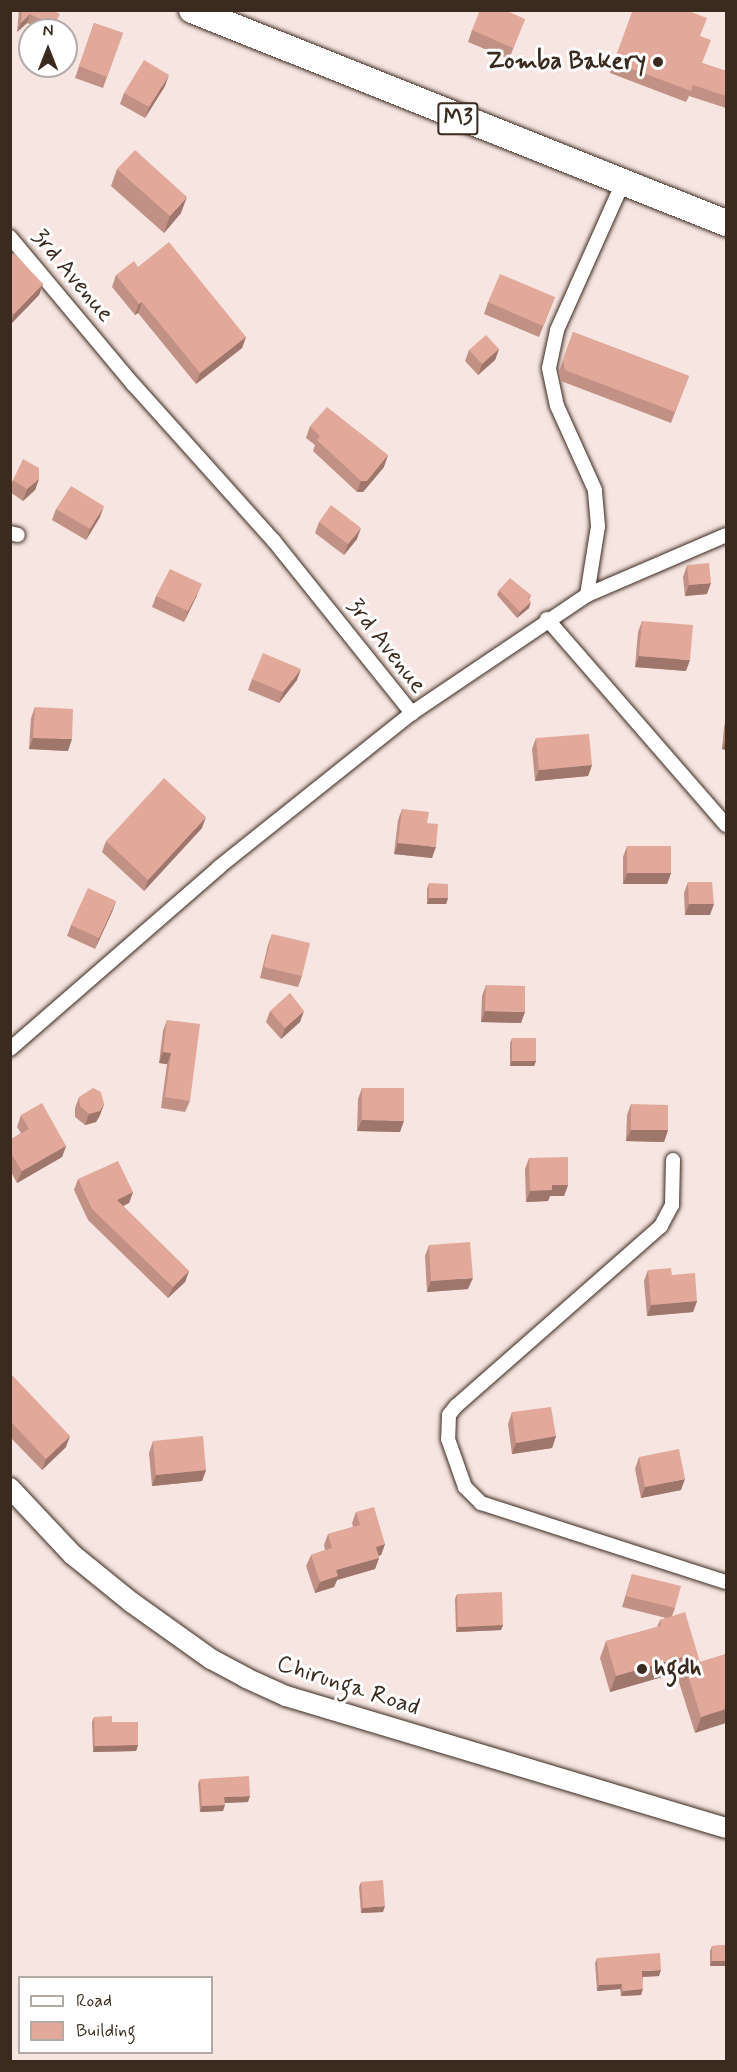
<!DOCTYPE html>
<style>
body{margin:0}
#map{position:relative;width:737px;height:2072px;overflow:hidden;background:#f6e5e1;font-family:Mynerve,sans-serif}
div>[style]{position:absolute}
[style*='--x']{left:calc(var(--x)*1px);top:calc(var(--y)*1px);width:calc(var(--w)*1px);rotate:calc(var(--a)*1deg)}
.roads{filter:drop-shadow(0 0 2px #3b2a1e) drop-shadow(0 0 2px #3b2a1e)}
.street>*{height:14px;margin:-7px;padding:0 7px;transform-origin:7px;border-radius:7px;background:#fff}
.secondary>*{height:20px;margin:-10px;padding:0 10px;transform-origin:10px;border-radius:10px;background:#fff}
.highway>*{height:26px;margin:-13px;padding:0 13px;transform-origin:13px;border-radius:13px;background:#fff}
.wall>*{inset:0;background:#c29185}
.shaded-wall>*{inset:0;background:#9e766c}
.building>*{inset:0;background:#e2a99b}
.dots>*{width:16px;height:16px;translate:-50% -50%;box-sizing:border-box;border:3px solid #fff;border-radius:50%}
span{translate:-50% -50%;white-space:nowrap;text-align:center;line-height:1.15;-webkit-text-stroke:6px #fff;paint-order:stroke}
.shield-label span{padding:2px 4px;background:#fff;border:2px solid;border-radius:4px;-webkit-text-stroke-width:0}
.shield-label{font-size:22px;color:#3b2a1e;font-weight:700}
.poi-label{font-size:24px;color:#3b2a1e;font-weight:700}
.right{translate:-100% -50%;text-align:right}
.left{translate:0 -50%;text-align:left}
.street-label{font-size:24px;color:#3b2a1e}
.frame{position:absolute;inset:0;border:12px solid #3b2a1e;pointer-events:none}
.legend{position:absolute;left:18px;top:1976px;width:195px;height:78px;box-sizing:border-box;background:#fff;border:2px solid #b1aaa5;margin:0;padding:8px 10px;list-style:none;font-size:18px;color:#3b2a1e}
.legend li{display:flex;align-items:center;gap:12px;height:30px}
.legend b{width:30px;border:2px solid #b1aaa5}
.north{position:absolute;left:18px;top:18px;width:60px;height:60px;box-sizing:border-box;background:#fff;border:2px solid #b1aaa5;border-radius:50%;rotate:0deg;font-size:16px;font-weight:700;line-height:24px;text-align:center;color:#3b2a1e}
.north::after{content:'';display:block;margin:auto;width:21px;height:27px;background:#3b2a1e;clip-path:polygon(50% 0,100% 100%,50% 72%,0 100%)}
</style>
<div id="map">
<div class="roads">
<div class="street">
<div style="--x:10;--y:237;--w:192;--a:50.1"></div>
<div style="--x:133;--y:384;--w:211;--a:48.1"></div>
<div style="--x:274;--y:541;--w:221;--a:51.3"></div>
<div style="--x:10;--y:533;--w:8;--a:14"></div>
<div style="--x:587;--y:595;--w:70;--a:-80.9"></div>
<div style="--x:598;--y:526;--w:36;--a:-95"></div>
<div style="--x:595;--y:490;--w:92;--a:-114.3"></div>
<div style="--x:557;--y:406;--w:39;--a:-102"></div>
<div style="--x:549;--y:368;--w:39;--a:-78"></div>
<div style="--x:557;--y:330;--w:159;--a:-65.9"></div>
<div style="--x:547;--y:619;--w:273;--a:49"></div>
<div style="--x:10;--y:1049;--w:277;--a:-41"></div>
<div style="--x:219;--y:867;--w:247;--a:-38.6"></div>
<div style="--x:412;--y:713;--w:211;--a:-34"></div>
<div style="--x:587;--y:595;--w:151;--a:-23.3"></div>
<div style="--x:673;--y:1160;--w:45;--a:91.3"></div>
<div style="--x:672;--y:1205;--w:24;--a:118"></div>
<div style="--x:661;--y:1226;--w:273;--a:138.7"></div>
<div style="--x:456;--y:1406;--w:11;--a:128"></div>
<div style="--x:449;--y:1415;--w:24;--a:92"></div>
<div style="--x:448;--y:1439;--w:51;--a:70.5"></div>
<div style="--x:465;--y:1487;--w:23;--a:45"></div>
<div style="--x:481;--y:1503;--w:257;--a:17.9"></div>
</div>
<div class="secondary">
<div style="--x:10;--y:1488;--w:92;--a:46.8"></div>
<div style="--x:73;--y:1555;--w:75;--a:39"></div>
<div style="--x:131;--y:1602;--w:98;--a:35.5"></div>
<div style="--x:211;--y:1659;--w:40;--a:28"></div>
<div style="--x:246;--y:1678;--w:44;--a:24.2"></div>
<div style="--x:286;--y:1696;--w:459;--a:16.7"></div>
</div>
<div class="highway">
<div style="--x:192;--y:10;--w:575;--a:21.75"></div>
</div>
</div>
<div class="wall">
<div style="clip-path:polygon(19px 10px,53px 10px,56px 22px,53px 30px,41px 30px,27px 23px,17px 32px)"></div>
<div style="clip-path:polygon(633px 10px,700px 36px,702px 63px,726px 71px,726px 108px,689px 96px,686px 102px,610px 73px)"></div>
<div style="clip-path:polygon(525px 19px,509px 59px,468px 42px,472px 30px)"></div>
<div style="clip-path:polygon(94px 23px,123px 33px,103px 88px,75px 78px)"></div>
<div style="clip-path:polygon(165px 86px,145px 118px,120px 104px,124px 93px)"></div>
<div style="clip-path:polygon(117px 169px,181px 213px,164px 233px,111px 186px)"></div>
<div style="clip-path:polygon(10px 257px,43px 284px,39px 295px,10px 325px)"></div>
<div style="clip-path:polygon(138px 267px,246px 337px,242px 348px,196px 384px,138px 313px,135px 315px,112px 287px,116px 275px)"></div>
<div style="clip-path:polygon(555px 297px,539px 337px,484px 314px,488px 302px)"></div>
<div style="clip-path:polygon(573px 332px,689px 376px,671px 423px,561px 381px,559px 371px)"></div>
<div style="clip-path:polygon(499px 349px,495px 360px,478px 375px,465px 361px,469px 350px)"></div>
<div style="clip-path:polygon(310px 426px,384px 467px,363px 492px,357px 492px,313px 451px,315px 445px,306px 438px)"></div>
<div style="clip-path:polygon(39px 479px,35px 490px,23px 501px,10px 492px,10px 487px,13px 480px)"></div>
<div style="clip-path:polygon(56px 509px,100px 517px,86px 540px,52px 520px)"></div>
<div style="clip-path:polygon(319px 522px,357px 539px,344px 555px,315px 533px)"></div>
<div style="clip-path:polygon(687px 565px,707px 594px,685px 596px,683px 577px)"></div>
<div style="clip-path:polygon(499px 590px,531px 595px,529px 600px,529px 608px,517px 618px,497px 595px)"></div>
<div style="clip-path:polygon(197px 595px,184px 622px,152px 607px,156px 596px)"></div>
<div style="clip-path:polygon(642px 621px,686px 671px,635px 667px,638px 632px)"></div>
<div style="clip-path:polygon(252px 679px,297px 680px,279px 703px,248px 690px)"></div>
<div style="clip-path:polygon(35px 707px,68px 751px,29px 749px,31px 718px)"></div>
<div style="clip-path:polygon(726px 719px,726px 750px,722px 749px,724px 727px)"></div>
<div style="clip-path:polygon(536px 738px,592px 765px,588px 776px,535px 781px,532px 749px)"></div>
<div style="clip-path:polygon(402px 809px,427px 823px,432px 858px,394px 854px,398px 820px)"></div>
<div style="clip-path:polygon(202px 828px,144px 891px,102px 852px,106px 841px)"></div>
<div style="clip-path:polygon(627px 846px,671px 873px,667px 884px,623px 884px,623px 857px)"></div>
<div style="clip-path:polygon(688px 882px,710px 915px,685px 915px,684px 893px)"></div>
<div style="clip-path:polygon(429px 883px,448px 898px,446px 904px,427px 904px,427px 889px)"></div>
<div style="clip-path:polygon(116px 901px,112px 912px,95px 949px,67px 936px,71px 925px)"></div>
<div style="clip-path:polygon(272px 934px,302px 976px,298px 987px,260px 978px,268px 945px)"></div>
<div style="clip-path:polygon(486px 985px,521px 1023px,481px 1022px,482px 996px)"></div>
<div style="clip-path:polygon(270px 1011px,300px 1022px,281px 1039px,266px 1022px)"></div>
<div style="clip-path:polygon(167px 1020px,190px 1101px,185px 1112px,161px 1108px,167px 1064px,159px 1063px,163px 1031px)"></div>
<div style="clip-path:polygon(512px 1038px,536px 1061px,534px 1066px,510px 1066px,510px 1043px)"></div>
<div style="clip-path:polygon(362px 1088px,400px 1132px,357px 1131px,358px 1099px)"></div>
<div style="clip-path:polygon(79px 1097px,104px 1104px,100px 1115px,96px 1122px,85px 1125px,75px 1117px,75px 1108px)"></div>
<div style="clip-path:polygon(631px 1104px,668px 1130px,664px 1142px,626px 1141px,627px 1115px)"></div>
<div style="clip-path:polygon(21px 1115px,66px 1146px,62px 1157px,17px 1183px,10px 1170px,10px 1140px,21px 1133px,17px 1127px)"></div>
<div style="clip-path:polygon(529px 1158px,568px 1185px,564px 1196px,550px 1196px,548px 1201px,526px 1202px,525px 1169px)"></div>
<div style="clip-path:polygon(78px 1179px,133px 1192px,129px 1203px,123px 1206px,189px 1271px,185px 1282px,168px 1298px,88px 1220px,74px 1190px)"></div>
<div style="clip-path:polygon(429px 1245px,468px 1289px,427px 1292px,425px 1256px)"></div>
<div style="clip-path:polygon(648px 1270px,672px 1275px,697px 1301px,693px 1312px,647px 1316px,644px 1281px)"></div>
<div style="clip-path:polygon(10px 1373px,66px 1447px,42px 1470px,10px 1437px)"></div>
<div style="clip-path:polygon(512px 1412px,556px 1436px,552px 1448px,512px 1454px,508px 1424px)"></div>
<div style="clip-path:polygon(153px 1441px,206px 1470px,202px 1481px,152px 1486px,149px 1453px)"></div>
<div style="clip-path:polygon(639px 1457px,681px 1490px,641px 1498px,635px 1469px)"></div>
<div style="clip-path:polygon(356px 1512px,385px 1544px,381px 1555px,378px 1556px,379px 1558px,375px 1569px,337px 1580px,334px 1587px,315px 1593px,306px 1566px,311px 1555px,325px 1550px,324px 1545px,328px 1534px,353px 1527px,352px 1523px)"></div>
<div style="clip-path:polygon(632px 1574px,675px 1608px,672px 1616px,700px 1662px,726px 1654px,695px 1733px,676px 1673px,610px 1692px,600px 1658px,606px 1641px,657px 1627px,660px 1620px,666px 1618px,622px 1607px)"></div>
<div style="clip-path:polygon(457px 1594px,503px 1625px,501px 1630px,456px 1632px,455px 1599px)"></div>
<div style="clip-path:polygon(94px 1717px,112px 1722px,138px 1745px,136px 1751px,93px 1752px,92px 1722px)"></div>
<div style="clip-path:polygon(200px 1779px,248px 1802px,224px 1803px,223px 1811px,200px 1812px,198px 1784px)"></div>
<div style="clip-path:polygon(361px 1882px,383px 1912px,361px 1913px,359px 1887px)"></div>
<div style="clip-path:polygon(726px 1945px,710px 1966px,710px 1951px,712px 1946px)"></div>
<div style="clip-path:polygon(597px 1958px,659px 1976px,643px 1977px,641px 1995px,621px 1996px,620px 1989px,597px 1991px,595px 1963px)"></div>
</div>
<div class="shaded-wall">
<div style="clip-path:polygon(30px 14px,27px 23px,17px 32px,21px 23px)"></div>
<div style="clip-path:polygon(169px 75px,165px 86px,145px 118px,149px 107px)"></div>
<div style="clip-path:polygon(187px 197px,181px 213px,164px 233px,170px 216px)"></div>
<div style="clip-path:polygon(43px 284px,39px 295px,10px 325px,14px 314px)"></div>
<div style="clip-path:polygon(142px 302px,138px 313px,135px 315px,139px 304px)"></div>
<div style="clip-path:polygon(246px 337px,242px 348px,196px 384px,200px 373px)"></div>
<div style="clip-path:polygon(499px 349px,495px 360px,478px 375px,482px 364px)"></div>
<div style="clip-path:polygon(388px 455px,384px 467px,363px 492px,357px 492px,361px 481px)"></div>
<div style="clip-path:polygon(39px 479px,35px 490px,23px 501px,27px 489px)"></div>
<div style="clip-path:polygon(104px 506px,100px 517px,86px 540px,90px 529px)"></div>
<div style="clip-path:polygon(361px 528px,357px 539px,344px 555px,348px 544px)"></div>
<div style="clip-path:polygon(711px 583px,707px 594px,685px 596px,689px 585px)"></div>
<div style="clip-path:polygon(202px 584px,197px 595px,184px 622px,188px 611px)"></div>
<div style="clip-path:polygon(531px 602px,529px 608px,517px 618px,520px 612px)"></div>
<div style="clip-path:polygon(639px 656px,690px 660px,686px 671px,635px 667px)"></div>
<div style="clip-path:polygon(301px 669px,297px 680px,279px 703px,283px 692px)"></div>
<div style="clip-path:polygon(33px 738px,72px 739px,68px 751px,29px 749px)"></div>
<div style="clip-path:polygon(726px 738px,726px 750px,722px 749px)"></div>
<div style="clip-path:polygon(592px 765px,588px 776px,535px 781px,539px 770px)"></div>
<div style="clip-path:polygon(206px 817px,202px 828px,144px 891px,148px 880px)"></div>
<div style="clip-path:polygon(398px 843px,436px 847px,432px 858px,394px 854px)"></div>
<div style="clip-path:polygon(627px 873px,671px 873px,667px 884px,623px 884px)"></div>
<div style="clip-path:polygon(429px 898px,448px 898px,446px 904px,427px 904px)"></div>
<div style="clip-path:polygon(116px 901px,112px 912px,95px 949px,99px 938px)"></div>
<div style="clip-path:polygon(689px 904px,714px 904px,710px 915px,685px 915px)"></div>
<div style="clip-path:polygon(304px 1011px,300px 1022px,281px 1039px,285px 1028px)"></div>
<div style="clip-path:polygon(485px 1011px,525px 1012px,521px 1023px,481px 1022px)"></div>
<div style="clip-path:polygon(163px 1052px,171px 1053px,167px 1064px,159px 1063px)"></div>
<div style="clip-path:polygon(512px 1061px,536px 1061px,534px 1066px,510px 1066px)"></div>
<div style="clip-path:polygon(104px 1104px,100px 1115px,96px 1122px,85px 1125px,89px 1114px)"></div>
<div style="clip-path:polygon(362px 1120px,404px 1121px,400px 1132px,357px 1131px)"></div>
<div style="clip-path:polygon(631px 1130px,668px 1130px,664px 1142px,626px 1141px)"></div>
<div style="clip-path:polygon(66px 1146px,62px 1157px,17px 1183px,22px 1171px)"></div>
<div style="clip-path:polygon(552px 1185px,568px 1185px,564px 1196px,550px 1196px,548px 1201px,526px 1202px,530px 1191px)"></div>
<div style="clip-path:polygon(133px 1192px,129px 1203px,113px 1211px,117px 1200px)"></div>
<div style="clip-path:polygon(189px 1271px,185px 1282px,168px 1298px,173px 1287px)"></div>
<div style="clip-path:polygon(473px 1278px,468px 1289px,427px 1292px,431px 1281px)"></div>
<div style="clip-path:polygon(697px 1301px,693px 1312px,647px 1316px,651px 1305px)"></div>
<div style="clip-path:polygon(70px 1436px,66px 1447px,42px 1470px,46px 1459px)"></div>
<div style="clip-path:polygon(556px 1436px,552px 1448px,512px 1454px,516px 1443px)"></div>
<div style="clip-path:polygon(206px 1470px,202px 1481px,152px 1486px,156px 1475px)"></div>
<div style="clip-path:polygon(685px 1479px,681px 1490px,641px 1498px,645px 1487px)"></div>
<div style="clip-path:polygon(385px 1544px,381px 1555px,372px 1558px,376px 1547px)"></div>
<div style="clip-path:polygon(379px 1558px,375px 1569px,337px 1580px,334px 1587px,315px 1593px,320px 1582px,336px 1570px)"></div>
<div style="clip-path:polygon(503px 1625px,501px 1630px,456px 1632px,458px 1627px)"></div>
<div style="clip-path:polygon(682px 1657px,676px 1673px,610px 1692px,616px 1676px)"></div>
<div style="clip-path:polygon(726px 1706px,726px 1723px,695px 1733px,701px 1717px)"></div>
<div style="clip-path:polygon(138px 1745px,136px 1751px,93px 1752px,95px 1746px)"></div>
<div style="clip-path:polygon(250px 1796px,248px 1802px,222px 1803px,224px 1797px)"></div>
<div style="clip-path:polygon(225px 1805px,223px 1811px,200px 1812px,202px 1806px)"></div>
<div style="clip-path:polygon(385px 1906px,383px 1912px,361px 1913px,363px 1908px)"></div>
<div style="clip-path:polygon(712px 1961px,726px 1961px,726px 1966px,710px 1966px)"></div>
<div style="clip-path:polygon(661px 1970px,659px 1976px,640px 1977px,642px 1971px)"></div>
<div style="clip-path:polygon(622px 1984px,620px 1989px,597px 1991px,599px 1985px)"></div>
<div style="clip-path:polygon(643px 1989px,641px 1995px,621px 1996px,623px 1991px)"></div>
</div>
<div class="building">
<div style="clip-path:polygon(22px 10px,53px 10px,60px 14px,54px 26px,30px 14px,21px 23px)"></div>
<div style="clip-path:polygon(480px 10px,505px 10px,525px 19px,513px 48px,472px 30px)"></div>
<div style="clip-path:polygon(633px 10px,686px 10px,707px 18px,700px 36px,711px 40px,702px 63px,726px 71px,726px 96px,693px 85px,691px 91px,614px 62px)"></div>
<div style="clip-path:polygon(94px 23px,123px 33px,107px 77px,79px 66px)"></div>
<div style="clip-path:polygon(144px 60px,169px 75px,149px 107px,124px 93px)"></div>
<div style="clip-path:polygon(135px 150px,187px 197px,170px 216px,117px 169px)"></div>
<div style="clip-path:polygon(169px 242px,246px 337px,200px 373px,142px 302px,139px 304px,116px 275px,134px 261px,138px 267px)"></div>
<div style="clip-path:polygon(14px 253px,43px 284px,14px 314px,10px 311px,10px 257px)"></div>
<div style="clip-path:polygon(500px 274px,555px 297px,543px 326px,488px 302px)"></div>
<div style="clip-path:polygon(573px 332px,689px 376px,675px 412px,565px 370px,563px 360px)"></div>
<div style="clip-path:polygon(486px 335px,499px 349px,482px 364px,469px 350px)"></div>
<div style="clip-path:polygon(327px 407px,388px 455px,367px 481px,361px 481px,317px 440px,320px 436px,310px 426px)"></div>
<div style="clip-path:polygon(23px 459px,39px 468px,39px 479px,27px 489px,13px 480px)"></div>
<div style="clip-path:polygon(71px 486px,104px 506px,90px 529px,56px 509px)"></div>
<div style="clip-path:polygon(331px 505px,361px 528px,348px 544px,319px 522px)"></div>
<div style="clip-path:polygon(709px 563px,711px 583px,689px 585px,687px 565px)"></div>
<div style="clip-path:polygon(170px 569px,202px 584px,188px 611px,156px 596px)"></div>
<div style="clip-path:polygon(510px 578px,531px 595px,528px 598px,531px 602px,520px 612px,499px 590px)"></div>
<div style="clip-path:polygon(642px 621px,693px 625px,690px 660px,639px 656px)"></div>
<div style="clip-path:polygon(263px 653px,301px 669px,283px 692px,252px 679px)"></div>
<div style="clip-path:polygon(35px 707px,73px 709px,72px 739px,33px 738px)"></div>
<div style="clip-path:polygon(589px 734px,592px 765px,539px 770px,536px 738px)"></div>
<div style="clip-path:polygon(164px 778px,206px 817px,148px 880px,106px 841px)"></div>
<div style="clip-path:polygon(402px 809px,429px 812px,427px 823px,438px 824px,436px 847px,398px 843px)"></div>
<div style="clip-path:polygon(627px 846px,671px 846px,671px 873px,627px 873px)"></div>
<div style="clip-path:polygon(688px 882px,712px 882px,714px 904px,689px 904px)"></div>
<div style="clip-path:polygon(429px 883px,448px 884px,448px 898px,429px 898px)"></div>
<div style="clip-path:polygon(88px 888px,116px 901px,99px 938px,71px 925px)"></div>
<div style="clip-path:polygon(272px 934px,310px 943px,302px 976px,264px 967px)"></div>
<div style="clip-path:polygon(486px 985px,525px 986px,525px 1012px,485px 1011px)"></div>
<div style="clip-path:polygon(290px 993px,304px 1011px,285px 1028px,270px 1011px)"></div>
<div style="clip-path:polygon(167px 1020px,200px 1024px,190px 1101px,165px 1097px,171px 1053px,163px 1052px)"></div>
<div style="clip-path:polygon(512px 1038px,536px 1038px,536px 1061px,512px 1061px)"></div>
<div style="clip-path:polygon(93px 1088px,101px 1092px,104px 1104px,100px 1111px,89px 1114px,80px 1106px,79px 1097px)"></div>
<div style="clip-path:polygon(362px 1088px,404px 1088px,404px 1121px,362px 1120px)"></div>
<div style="clip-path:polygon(42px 1103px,66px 1146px,22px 1171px,10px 1152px,10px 1140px,29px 1129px,21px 1115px)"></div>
<div style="clip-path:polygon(631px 1104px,668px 1105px,668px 1130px,631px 1130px)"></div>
<div style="clip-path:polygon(568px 1157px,568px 1185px,552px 1185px,552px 1190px,530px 1191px,529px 1158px)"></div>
<div style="clip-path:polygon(118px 1161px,133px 1192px,117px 1200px,189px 1271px,173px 1287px,92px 1209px,78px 1179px)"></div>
<div style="clip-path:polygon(470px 1242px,473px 1278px,431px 1281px,429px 1245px)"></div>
<div style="clip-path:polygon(671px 1268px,672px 1275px,695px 1273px,697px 1301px,651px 1305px,648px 1270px)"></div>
<div style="clip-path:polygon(10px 1373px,70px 1436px,46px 1459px,10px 1421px)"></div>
<div style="clip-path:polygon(551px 1407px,556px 1436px,516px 1443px,512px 1412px)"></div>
<div style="clip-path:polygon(203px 1436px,206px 1470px,156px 1475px,153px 1441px)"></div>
<div style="clip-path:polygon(679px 1449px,685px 1479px,645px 1487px,639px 1457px)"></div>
<div style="clip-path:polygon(374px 1507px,385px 1544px,376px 1547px,379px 1558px,336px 1570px,338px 1576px,320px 1582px,311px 1555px,332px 1548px,328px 1534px,360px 1525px,356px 1512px)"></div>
<div style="clip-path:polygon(632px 1574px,681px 1586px,675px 1608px,626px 1596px)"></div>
<div style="clip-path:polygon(502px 1592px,503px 1625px,458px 1627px,457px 1594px)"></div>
<div style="clip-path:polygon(685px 1612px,700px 1662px,726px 1654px,726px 1709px,701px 1717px,682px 1657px,616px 1676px,606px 1641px,661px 1626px,660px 1620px)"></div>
<div style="clip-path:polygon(112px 1716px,112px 1722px,138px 1722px,138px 1745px,95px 1746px,94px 1717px)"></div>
<div style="clip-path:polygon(249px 1776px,250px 1796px,224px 1797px,225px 1805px,202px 1806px,200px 1779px)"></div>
<div style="clip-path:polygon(383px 1880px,385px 1906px,363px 1908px,361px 1882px)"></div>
<div style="clip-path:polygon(726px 1945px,726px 1961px,712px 1961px,712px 1946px)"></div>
<div style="clip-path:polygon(660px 1953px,661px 1970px,642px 1971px,643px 1989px,623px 1991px,622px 1984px,599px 1985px,597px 1958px)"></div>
</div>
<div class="dots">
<div style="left:658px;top:62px;background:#3b2a1e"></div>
<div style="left:642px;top:1669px;background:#3b2a1e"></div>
</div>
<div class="shield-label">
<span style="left:458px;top:119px">M3</span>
</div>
<div class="poi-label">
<span class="right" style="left:646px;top:62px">Zomba Bakery</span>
<span class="left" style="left:654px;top:1669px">hgdh</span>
</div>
<div class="street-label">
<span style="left:72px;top:276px;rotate:50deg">3rd Avenue</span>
<span style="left:386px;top:646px;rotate:52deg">3rd Avenue</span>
<span style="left:348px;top:1686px;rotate:18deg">Chirunga Road</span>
</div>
<div class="frame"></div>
<ul class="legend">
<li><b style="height:8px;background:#fff"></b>Road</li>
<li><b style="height:16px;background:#e2a99b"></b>Building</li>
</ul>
<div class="north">N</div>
</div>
